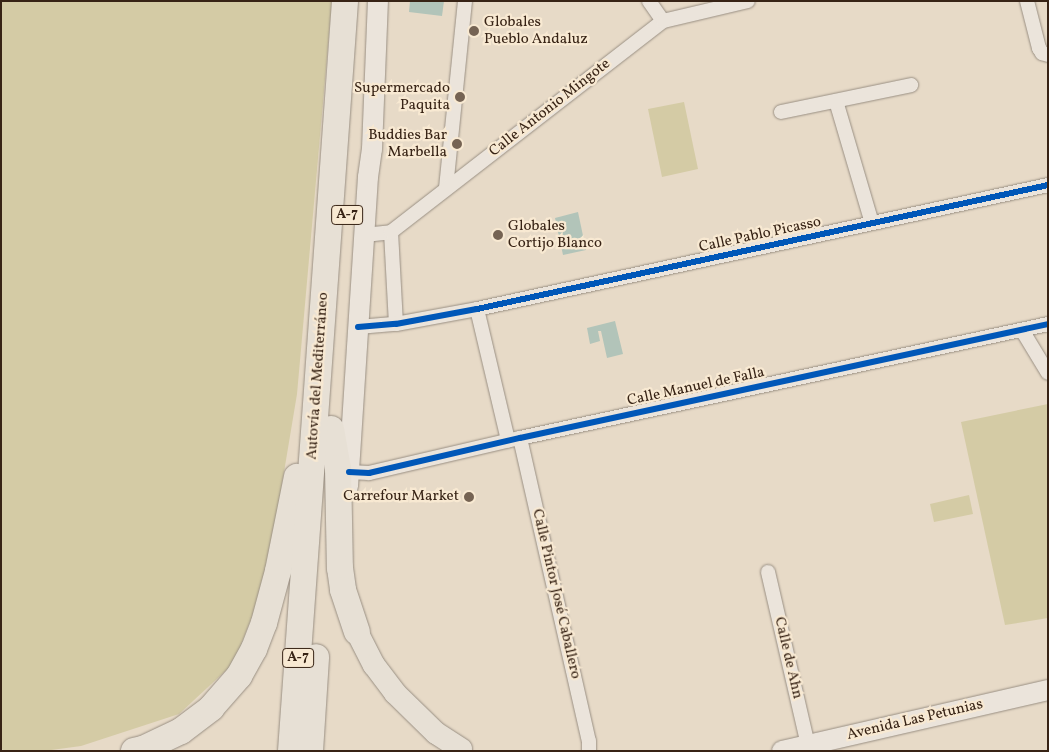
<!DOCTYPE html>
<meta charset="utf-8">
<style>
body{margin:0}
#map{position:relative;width:1049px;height:752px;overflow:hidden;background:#e7dac7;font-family:Vollkorn,serif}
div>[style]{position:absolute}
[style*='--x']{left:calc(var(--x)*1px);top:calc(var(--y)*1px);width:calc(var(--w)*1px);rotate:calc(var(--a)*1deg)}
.green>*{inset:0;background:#d4cba5}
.water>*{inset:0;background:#b2c4b9}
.roads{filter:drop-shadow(0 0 1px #998f83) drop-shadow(0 0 1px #998f83)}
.street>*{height:14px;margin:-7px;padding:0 7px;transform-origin:7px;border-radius:7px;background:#ebe4db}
.secondary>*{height:20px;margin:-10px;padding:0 10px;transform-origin:10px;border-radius:10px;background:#ebe4db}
.primary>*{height:22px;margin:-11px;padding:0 11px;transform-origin:11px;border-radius:11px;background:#e7e0d5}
.highway>*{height:26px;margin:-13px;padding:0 13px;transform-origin:13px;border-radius:13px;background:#e7e0d5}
.cycleway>*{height:6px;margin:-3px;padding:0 3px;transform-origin:3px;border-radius:3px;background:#0057b8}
.dots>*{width:14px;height:14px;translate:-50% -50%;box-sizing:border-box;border:2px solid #f8e9d2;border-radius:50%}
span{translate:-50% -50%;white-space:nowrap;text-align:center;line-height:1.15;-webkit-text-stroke:4.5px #f8e9d2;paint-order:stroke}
.shield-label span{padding:1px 4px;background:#f8e9d2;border:1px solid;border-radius:4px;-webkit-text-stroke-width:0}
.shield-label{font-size:14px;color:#372315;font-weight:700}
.poi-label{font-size:15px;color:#372315}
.left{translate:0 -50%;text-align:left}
.right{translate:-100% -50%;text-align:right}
.street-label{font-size:15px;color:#372315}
.frame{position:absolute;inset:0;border:2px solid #372315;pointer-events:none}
</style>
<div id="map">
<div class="green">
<div style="clip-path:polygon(1px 1px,332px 1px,297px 394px,266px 580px,234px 663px,179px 714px,81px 746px,44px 751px,6px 751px,1px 749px)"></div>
<div style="clip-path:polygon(684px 102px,698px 169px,662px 177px,648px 109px)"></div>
<div style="clip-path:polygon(1048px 404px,1048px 618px,1005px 625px,961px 422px)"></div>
<div style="clip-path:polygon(969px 495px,973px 514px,934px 522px,930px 504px)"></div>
</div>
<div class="water">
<div style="clip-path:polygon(410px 1px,444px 1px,442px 16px,409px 12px)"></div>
<div style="clip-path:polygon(578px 212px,586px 250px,563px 255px,555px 218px)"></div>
<div style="clip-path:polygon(615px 321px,623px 354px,607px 358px,601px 331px,598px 331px,600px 341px,590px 344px,587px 328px)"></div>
</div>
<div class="roads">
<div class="street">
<div style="--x:649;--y:1;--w:24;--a:55"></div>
<div style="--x:1027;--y:1;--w:49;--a:75.7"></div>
<div style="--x:1039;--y:48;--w:6;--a:59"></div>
<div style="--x:1042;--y:53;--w:6;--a:18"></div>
<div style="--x:836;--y:101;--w:127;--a:73.6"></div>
<div style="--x:781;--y:112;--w:133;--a:-11.7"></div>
<div style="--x:446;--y:188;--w:188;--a:-84.2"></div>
<div style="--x:391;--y:232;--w:92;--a:86.9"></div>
<div style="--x:364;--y:235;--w:27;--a:-6"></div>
<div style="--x:391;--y:232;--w:344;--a:-37.8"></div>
<div style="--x:663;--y:21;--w:87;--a:-13.2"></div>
<div style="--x:477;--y:309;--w:135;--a:76.7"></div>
<div style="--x:358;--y:327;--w:38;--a:-5"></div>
<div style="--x:396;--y:324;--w:82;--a:-10.5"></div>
<div style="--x:477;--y:309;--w:584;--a:-12.25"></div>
<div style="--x:1022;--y:330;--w:50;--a:58.8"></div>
<div style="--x:520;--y:438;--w:311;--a:77.2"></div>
<div style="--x:589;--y:741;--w:10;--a:90"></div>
<div style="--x:349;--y:472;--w:20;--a:3"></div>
<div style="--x:369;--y:473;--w:155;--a:-13.1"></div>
<div style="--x:520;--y:438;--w:540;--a:-12.18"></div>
<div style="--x:768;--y:572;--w:178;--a:77"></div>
</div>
<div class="secondary">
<div style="--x:348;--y:486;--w:310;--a:-86.3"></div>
<div style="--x:368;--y:177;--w:28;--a:-82"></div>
<div style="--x:372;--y:149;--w:148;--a:-87.7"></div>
<div style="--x:782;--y:751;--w:273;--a:-12.9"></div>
</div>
<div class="primary">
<div style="--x:357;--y:632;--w:37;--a:63"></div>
<div style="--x:374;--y:665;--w:35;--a:53"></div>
<div style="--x:395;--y:693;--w:57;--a:44.3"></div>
<div style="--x:436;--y:733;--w:30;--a:33"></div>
</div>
<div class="highway">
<div style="--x:331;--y:429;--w:40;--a:80"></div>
<div style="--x:338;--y:468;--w:100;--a:88.9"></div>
<div style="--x:340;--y:568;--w:22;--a:82"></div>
<div style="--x:343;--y:590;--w:44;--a:71.6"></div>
<div style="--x:134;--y:751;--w:9;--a:-13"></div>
<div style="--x:143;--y:749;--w:42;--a:-25.3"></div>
<div style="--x:181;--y:731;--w:38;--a:-37"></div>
<div style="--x:211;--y:708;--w:43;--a:-48.8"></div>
<div style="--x:239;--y:676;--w:31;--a:-61"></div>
<div style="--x:254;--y:649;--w:28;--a:-69"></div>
<div style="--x:264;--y:623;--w:54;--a:-74.9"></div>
<div style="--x:278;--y:571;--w:96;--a:-78.6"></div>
<div style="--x:291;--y:751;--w:752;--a:-85.88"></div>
<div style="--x:310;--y:751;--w:94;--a:-86.3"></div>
</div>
</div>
<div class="cycleway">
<div style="--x:358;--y:327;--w:38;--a:-5"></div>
<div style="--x:396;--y:324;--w:82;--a:-10.5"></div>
<div style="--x:477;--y:309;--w:584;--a:-12.25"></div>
<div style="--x:349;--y:472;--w:20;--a:3"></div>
<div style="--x:369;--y:473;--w:155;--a:-13.1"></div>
<div style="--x:520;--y:438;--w:540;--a:-12.18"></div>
</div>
<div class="dots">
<div style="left:474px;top:31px;background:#756353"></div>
<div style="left:460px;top:97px;background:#756353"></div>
<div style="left:457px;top:144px;background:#756353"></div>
<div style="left:498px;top:235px;background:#756353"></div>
<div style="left:469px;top:497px;background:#756353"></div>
</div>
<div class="shield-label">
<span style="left:347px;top:215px">A-7</span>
<span style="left:298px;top:658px">A-7</span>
</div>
<div class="poi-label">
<span class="left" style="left:484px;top:31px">Globales<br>Pueblo Andaluz</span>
<span class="right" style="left:450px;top:97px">Supermercado<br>Paquita</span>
<span class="right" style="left:447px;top:144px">Buddies Bar<br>Marbella</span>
<span class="left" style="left:508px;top:235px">Globales<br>Cortijo Blanco</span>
<span class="right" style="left:459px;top:497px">Carrefour Market</span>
</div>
<div class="street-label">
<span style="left:550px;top:108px;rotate:-38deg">Calle Antonio Mingote</span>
<span style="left:760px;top:235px;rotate:-12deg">Calle Pablo Picasso</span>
<span style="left:318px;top:376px;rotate:-86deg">Autovía del Mediterráneo</span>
<span style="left:696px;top:387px;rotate:-12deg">Calle Manuel de Falla</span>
<span style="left:556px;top:594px;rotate:77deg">Calle Pintor José Caballero</span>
<span style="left:788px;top:658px;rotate:77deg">Calle de Ahn</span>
<span style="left:915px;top:720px;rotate:-13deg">Avenida Las Petunias</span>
</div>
<div class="frame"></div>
</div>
